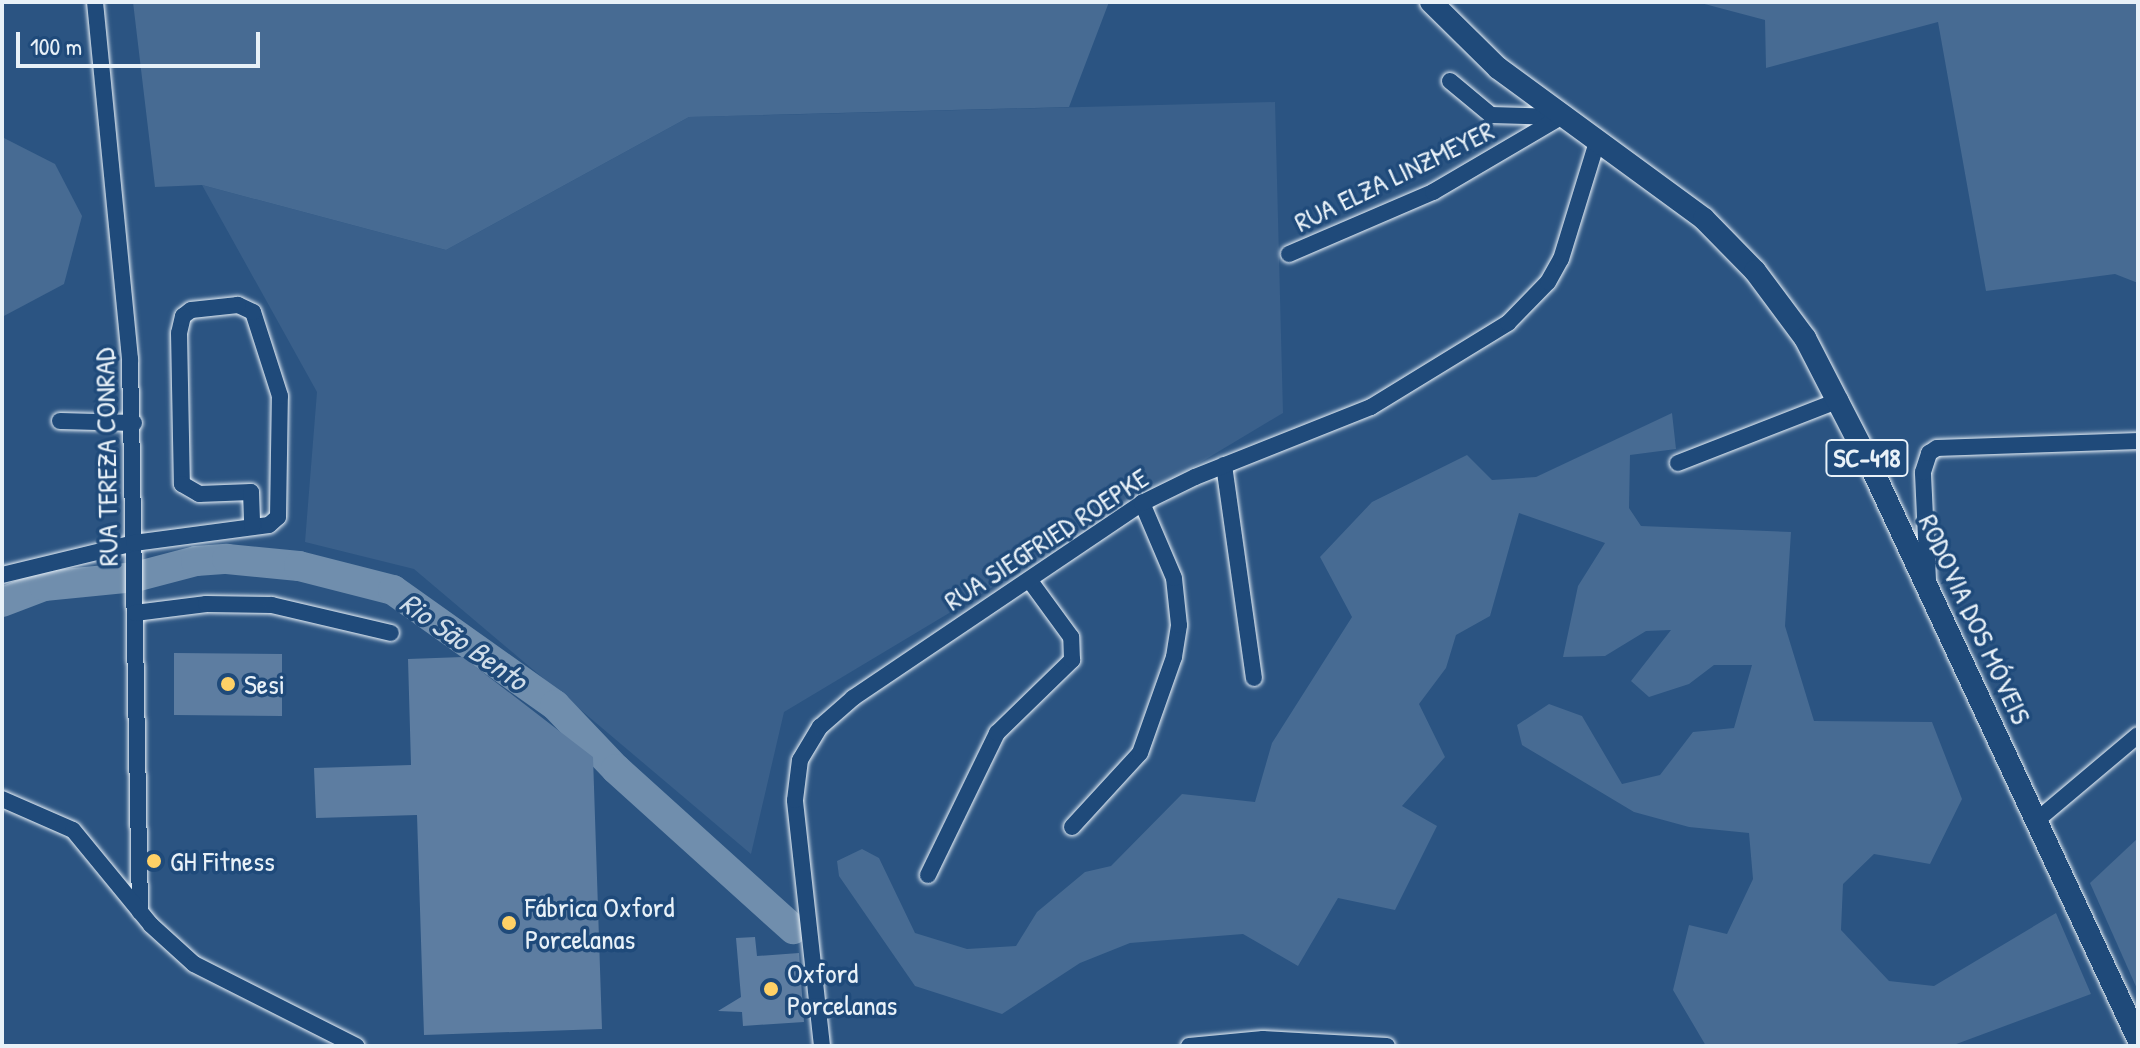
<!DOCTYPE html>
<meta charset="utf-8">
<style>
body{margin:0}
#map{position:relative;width:2140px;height:1048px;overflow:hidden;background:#2b5482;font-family:"Patrick Hand",sans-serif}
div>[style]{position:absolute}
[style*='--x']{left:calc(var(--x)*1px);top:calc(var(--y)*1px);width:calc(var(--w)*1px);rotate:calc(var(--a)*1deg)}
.built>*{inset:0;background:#3a608b}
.green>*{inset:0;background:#476b93}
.river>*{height:30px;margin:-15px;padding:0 15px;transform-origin:15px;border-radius:15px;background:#708ead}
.building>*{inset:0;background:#5d7da1}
.roads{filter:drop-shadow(0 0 2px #e8f1f8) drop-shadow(0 0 2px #e8f1f8)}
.minor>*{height:16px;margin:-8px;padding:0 8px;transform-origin:8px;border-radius:8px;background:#1f4a7a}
.major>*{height:22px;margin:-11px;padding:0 11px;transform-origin:11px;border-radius:11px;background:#1f4a7a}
.dots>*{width:22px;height:22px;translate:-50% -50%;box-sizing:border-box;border:4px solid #1f4a7a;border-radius:50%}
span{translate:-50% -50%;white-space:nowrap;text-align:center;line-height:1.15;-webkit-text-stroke:7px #1f4a7a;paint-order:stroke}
.shield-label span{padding:2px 6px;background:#1f4a7a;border:2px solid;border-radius:6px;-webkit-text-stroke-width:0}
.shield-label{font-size:26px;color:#e8f1f8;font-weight:700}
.street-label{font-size:28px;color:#e8f1f8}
.poi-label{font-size:28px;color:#e8f1f8}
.left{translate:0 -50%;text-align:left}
.water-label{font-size:30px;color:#d0dde9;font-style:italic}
.frame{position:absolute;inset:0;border:4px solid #e8f1f8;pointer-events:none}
.scale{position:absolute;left:16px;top:32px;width:244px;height:36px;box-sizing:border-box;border:4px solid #e8f1f8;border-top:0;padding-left:10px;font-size:24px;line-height:28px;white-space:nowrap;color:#e8f1f8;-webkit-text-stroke:6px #1f4a7a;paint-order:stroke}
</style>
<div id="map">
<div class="built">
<div style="clip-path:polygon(1275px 102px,1283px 413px,784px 712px,751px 854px,414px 569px,305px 542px,317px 392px,202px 185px,446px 250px,689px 117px)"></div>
</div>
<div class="green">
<div style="clip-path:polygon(133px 2px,1109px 2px,1069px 107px,689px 117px,446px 250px,202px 185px,155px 187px)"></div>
<div style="clip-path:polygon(1697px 2px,2138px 2px,2138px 283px,2115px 274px,1986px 291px,1938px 22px,1766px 68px,1765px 20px)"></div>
<div style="clip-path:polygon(2px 137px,55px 164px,82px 216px,64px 284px,2px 317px)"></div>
<div style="clip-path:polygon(1672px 413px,1676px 449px,1630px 455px,1629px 508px,1641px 526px,1791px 532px,1785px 626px,1814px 721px,1932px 722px,1962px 799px,1930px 864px,1874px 854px,1843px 884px,1841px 930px,1889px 981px,1934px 986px,2056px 913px,2091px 994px,1951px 1046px,1706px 1046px,1673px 990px,1689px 925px,1727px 934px,1753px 879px,1749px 833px,1689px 827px,1634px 812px,1522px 745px,1517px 725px,1549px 704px,1582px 716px,1622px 784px,1660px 775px,1693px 732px,1734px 728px,1752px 665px,1714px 665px,1689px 684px,1649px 697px,1631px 681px,1671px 630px,1646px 631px,1605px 656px,1563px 657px,1578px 586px,1605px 543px,1519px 513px,1490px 616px,1456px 635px,1446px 668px,1419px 704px,1445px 757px,1402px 806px,1437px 826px,1395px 910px,1338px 898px,1298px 966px,1243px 934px,1130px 943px,1080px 963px,1002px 1014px,915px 986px,839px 876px,837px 861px,862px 849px,879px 858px,915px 933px,967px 949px,1016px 946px,1037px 912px,1085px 872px,1111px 866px,1182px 794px,1255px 802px,1272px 743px,1352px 617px,1320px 557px,1372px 502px,1467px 455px,1492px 480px,1536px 477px)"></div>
<div style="clip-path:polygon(2138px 838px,2138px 991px,2090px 883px)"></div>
</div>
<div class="river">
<div style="--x:2;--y:602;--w:45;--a:-20.9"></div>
<div style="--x:44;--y:586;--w:91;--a:-5.6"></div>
<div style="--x:135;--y:577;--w:63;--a:-14.7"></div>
<div style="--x:196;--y:561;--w:31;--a:-4"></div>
<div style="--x:227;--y:559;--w:72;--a:5.6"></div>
<div style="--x:299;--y:566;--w:97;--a:14.3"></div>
<div style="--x:393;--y:590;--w:199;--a:35.4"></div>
<div style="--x:555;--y:705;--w:88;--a:46.4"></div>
<div style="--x:616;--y:769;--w:239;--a:42.1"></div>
</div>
<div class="building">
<div style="clip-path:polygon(174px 653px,282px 654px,282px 716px,174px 715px)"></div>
<div style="clip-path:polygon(463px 657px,593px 757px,602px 1029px,424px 1035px,417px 815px,316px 818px,314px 768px,411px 765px,408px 659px)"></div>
<div style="clip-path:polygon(755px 937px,757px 956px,799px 953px,804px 1022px,743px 1026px,742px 1012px,718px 1011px,741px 997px,736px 938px)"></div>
</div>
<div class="roads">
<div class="minor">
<div style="--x:95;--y:2;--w:359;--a:84.4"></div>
<div style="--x:130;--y:359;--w:553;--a:88.96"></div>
<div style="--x:1450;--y:81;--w:53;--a:39.7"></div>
<div style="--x:1491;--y:115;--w:68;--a:1.7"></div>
<div style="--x:1289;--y:254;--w:157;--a:-23.3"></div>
<div style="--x:1433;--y:192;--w:148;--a:-30.4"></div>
<div style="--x:60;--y:421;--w:74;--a:1.5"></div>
<div style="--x:1678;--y:463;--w:174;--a:-21.3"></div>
<div style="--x:1224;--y:465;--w:215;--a:82"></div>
<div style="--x:2;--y:575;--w:136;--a:-13.6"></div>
<div style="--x:134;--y:543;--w:136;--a:-7.6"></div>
<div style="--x:269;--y:525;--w:12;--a:-42"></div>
<div style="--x:278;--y:517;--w:121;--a:-89.1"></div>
<div style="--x:280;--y:396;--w:88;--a:-107.8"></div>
<div style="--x:253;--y:312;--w:17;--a:-155"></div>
<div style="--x:238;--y:305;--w:47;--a:173.9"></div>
<div style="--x:191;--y:310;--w:10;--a:143"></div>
<div style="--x:183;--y:316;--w:17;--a:103"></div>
<div style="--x:179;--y:333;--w:151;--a:88.9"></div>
<div style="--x:182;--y:484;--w:20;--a:30"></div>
<div style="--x:199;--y:494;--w:52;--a:-2.2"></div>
<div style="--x:251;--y:492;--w:35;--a:88"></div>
<div style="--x:1928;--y:580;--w:108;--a:-92.7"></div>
<div style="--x:1923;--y:472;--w:20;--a:-72"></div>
<div style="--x:1929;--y:453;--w:9;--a:-32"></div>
<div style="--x:1937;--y:448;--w:201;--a:-2"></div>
<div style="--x:135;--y:613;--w:72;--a:-7.2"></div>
<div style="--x:206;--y:604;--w:66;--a:0.9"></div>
<div style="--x:272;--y:605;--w:122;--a:13.2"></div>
<div style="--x:2;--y:799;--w:77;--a:23.6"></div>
<div style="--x:73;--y:830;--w:123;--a:50.6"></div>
<div style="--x:151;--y:925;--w:58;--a:42.2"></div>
<div style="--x:194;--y:964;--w:182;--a:26.8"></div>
<div style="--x:2036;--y:821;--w:133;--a:-40.1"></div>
<div style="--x:1072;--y:827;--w:100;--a:-47.4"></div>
<div style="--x:1140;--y:753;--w:102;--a:-70.5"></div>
<div style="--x:1174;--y:657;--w:32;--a:-81"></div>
<div style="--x:1179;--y:625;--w:47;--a:-96.1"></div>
<div style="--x:1174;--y:578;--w:82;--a:-113.1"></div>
<div style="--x:928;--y:875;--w:158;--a:-64.1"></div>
<div style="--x:997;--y:733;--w:105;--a:-44.2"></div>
<div style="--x:1072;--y:660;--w:23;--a:-92"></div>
<div style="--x:1071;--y:637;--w:69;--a:-126.2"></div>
<div style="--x:822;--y:1046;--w:247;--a:-96.3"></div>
<div style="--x:795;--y:800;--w:40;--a:-82.9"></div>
<div style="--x:800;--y:760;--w:39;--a:-59"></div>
<div style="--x:820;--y:727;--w:44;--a:-41.3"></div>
<div style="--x:853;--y:698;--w:349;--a:-34"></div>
<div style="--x:1142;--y:503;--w:59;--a:-26.1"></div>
<div style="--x:1195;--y:477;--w:189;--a:-21.7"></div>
<div style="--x:1371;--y:407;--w:161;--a:-31.5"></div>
<div style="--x:1508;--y:323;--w:57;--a:-45.7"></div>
<div style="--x:1548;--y:282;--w:26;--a:-61"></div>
<div style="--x:1561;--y:259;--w:122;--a:-72.9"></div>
<div style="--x:1189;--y:1046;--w:74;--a:-5.4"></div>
<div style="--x:1263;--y:1039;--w:124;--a:3.2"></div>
</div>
<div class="major">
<div style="--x:1431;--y:2;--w:94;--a:44.6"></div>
<div style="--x:1498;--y:68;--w:255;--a:36.2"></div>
<div style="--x:1704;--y:219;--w:73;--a:45.6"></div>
<div style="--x:1755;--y:271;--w:84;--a:53.3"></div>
<div style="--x:1805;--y:338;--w:135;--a:62.7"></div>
<div style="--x:1867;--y:458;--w:641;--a:64.99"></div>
</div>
</div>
<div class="dots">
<div style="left:228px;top:684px;background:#ffd166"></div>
<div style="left:154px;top:861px;background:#ffd166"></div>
<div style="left:509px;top:923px;background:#ffd166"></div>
<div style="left:771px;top:989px;background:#ffd166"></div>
</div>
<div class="shield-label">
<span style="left:1867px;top:458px">SC-418</span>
</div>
<div class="street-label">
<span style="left:1394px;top:176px;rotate:-26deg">RUA ELZA LINZMEYER</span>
<span style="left:106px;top:457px;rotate:-91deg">RUA TEREZA CONRAD</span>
<span style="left:1046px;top:539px;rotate:-33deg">RUA SIEGFRIED ROEPKE</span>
<span style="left:1975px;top:619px;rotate:65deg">RODOVIA DOS MÓVEIS</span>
</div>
<div class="poi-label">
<span class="left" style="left:244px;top:684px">Sesi</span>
<span class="left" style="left:170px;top:861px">GH Fitness</span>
<span class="left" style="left:525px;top:923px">Fábrica Oxford<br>Porcelanas</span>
<span class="left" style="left:787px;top:989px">Oxford<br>Porcelanas</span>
</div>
<div class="water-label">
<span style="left:464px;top:641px;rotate:35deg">Rio São Bento</span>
</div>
<div class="frame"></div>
<div class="scale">100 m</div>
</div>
